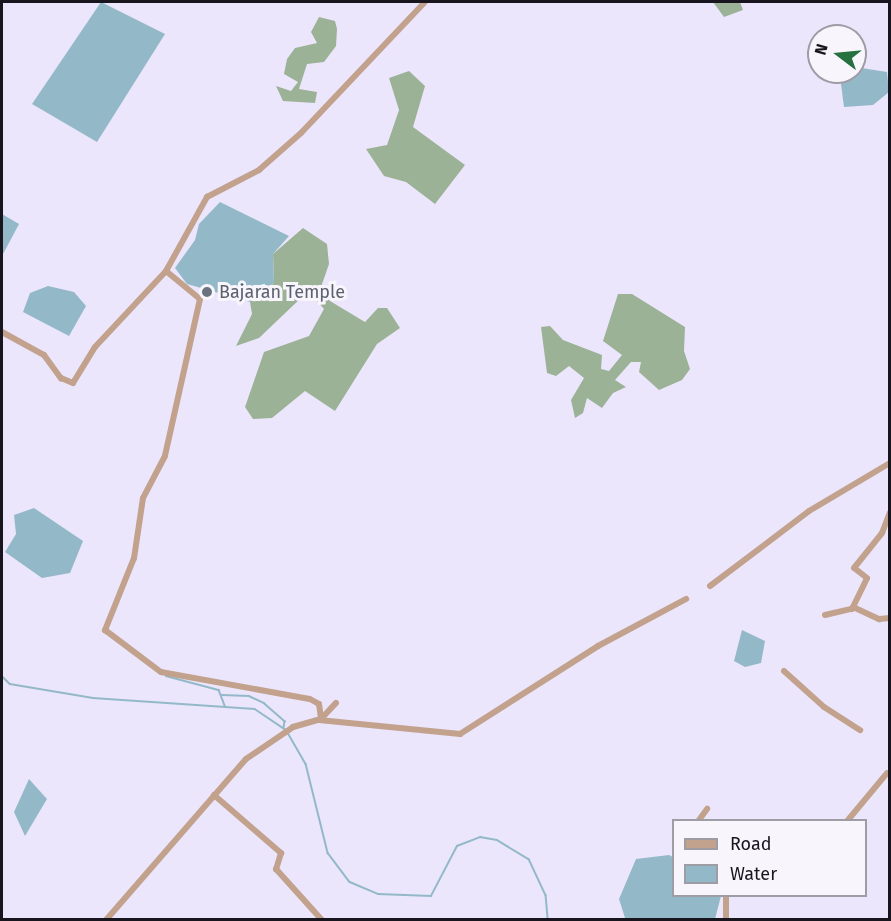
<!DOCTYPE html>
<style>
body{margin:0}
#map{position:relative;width:891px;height:921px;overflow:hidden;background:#ece6fd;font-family:"Fira Sans",sans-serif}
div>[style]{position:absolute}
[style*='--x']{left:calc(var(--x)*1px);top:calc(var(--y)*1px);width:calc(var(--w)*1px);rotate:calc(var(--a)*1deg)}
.forest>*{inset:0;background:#9bb297}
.water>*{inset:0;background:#93b9c8}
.stream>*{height:1.5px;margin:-0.75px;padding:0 0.75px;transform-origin:0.75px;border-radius:0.75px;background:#93b9c8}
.minor>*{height:6px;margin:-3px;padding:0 3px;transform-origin:3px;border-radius:3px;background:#c2a28d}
.dots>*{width:16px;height:16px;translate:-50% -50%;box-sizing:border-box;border:3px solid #f8f6fc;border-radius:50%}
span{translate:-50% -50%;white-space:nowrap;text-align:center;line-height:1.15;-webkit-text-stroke:6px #f8f6fc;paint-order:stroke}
.worship-label{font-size:18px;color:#5b616d}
.left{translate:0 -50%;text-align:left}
.frame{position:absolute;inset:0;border:3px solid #18151f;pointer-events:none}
.legend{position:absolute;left:672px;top:819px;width:195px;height:78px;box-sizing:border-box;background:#f8f6fc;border:2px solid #9e9ca4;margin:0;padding:8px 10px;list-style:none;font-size:18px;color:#18151f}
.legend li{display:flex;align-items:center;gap:12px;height:30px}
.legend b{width:30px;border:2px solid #9e9ca4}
.north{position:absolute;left:807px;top:24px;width:60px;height:60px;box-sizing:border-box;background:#f8f6fc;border:2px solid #9e9ca4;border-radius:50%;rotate:286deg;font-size:16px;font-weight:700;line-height:24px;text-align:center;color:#18151f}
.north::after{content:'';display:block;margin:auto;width:21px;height:27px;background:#26713f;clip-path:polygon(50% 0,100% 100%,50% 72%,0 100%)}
</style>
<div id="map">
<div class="forest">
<div style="clip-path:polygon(713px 2px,740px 2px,743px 10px,724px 17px)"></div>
<div style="clip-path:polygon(319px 17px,335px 21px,337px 29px,336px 46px,324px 62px,307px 64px,299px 89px,317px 92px,315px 103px,283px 101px,276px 86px,291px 91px,298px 82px,284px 74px,287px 59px,295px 48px,317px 43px,311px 32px)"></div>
<div style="clip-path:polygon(409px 71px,425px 86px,413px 127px,465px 165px,435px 204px,406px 182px,384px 176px,366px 149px,387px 145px,399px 110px,389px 78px)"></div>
<div style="clip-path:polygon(303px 228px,327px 244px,329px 264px,320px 290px,330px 301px,365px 322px,378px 308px,387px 308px,400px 328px,377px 344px,335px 411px,305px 391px,272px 418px,253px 419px,245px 407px,264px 352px,309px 336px,324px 309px,312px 295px,302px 297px,259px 338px,236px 346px,252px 314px,250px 302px,274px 283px,273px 254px)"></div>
<div style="clip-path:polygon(618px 294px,632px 294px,685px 327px,684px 351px,690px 369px,682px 380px,659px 390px,639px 372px,641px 362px,631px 362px,615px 380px,626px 387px,613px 393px,602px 408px,587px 398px,583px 413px,575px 418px,571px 400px,584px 378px,569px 366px,556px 376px,547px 373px,541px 327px,550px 326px,563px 340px,602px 355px,601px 369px,609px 371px,622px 355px,603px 341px)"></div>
</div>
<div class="water">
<div style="clip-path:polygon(101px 2px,165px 34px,97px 142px,32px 104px)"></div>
<div style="clip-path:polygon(855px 67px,887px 72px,889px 92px,873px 105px,844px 107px,841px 84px)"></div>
<div style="clip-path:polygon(220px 202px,289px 236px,273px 254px,274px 283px,250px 302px,187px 284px,175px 268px,195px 240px,199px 224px)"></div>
<div style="clip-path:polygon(2px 214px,19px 224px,2px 256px)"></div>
<div style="clip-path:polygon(48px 286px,74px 292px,86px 306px,69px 336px,23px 312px,30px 293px)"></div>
<div style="clip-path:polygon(34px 508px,83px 541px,70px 573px,42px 578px,5px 552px,16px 534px,14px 515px)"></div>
<div style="clip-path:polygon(742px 630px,765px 641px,761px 663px,745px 667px,734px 661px)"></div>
<div style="clip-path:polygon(29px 779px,47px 799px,25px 836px,14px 812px)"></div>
<div style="clip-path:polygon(669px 855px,673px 857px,674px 896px,721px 896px,715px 919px,625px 918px,619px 899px,636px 859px)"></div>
</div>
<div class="stream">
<div style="--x:2;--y:676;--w:11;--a:45"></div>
<div style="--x:10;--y:684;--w:84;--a:9.6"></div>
<div style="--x:93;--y:698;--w:162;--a:3.9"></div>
<div style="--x:255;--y:709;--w:36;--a:34"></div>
<div style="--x:166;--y:676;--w:55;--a:14.8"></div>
<div style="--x:219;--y:690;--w:17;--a:69"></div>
<div style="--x:222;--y:695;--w:27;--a:2"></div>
<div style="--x:249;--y:696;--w:17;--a:25"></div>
<div style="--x:264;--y:703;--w:28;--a:41"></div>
<div style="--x:285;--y:721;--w:7;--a:98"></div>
<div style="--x:288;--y:733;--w:36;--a:60"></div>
<div style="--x:306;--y:764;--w:92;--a:76.1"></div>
<div style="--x:328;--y:853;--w:36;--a:53"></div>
<div style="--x:350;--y:882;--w:30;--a:23"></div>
<div style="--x:378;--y:894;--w:53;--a:2.2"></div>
<div style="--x:431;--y:896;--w:56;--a:-62.5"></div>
<div style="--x:457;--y:846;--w:25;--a:-21"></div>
<div style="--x:480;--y:837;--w:17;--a:10"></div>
<div style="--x:497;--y:840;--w:37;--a:31"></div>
<div style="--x:529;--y:859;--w:40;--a:65"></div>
<div style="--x:546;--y:895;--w:25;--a:85"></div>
</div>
<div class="minor">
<div style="--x:166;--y:271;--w:44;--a:39.5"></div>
<div style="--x:200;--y:299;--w:161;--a:102.6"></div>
<div style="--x:165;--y:456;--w:47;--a:117.6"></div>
<div style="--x:143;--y:498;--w:61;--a:98.5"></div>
<div style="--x:134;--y:558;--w:78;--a:111.9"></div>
<div style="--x:105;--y:630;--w:70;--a:36.9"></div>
<div style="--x:161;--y:672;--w:151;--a:10.3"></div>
<div style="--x:310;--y:699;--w:10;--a:29"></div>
<div style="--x:319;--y:704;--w:15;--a:82"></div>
<div style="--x:2;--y:332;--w:48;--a:28.7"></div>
<div style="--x:44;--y:355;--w:29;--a:54"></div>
<div style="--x:61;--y:378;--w:13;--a:23"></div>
<div style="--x:73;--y:383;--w:42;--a:-58.6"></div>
<div style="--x:95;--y:347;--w:104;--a:-46.9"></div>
<div style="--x:166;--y:271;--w:85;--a:-61"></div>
<div style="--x:207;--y:197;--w:59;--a:-27.4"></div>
<div style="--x:259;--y:170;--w:56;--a:-41.4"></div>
<div style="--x:301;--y:133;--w:180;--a:-46.6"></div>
<div style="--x:710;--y:586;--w:124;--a:-37.1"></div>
<div style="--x:809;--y:511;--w:94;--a:-30.7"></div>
<div style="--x:853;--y:607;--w:29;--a:25"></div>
<div style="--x:879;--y:619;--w:11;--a:-5"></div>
<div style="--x:825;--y:615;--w:28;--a:-13"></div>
<div style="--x:852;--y:609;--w:34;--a:-64"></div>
<div style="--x:867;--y:578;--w:16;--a:-142"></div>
<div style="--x:854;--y:568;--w:45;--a:-51.3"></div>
<div style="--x:882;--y:533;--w:22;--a:-69"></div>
<div style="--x:784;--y:671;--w:54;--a:42"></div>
<div style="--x:824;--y:707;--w:43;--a:32.6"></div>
<div style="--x:319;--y:720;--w:142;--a:5.7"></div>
<div style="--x:460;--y:734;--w:164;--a:-32.5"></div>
<div style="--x:598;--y:646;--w:100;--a:-28.1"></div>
<div style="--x:214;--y:795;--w:89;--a:40.9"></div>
<div style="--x:281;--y:853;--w:17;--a:107"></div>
<div style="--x:276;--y:869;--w:69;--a:48"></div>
<div style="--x:699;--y:820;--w:14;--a:-54"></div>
<div style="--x:848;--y:820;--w:61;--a:-50.3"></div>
<div style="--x:106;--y:920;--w:213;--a:-49"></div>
<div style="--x:246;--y:759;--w:57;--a:-34.2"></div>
<div style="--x:293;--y:727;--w:29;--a:-16"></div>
<div style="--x:321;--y:719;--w:22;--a:-47"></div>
<div style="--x:726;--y:920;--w:24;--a:-90"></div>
</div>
<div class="dots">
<div style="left:207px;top:292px;background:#6b7280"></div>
</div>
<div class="worship-label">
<span class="left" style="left:219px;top:292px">Bajaran Temple</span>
</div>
<div class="frame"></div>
<ul class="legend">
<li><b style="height:8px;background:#c2a28d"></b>Road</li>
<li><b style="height:16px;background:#93b9c8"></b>Water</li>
</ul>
<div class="north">N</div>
</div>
